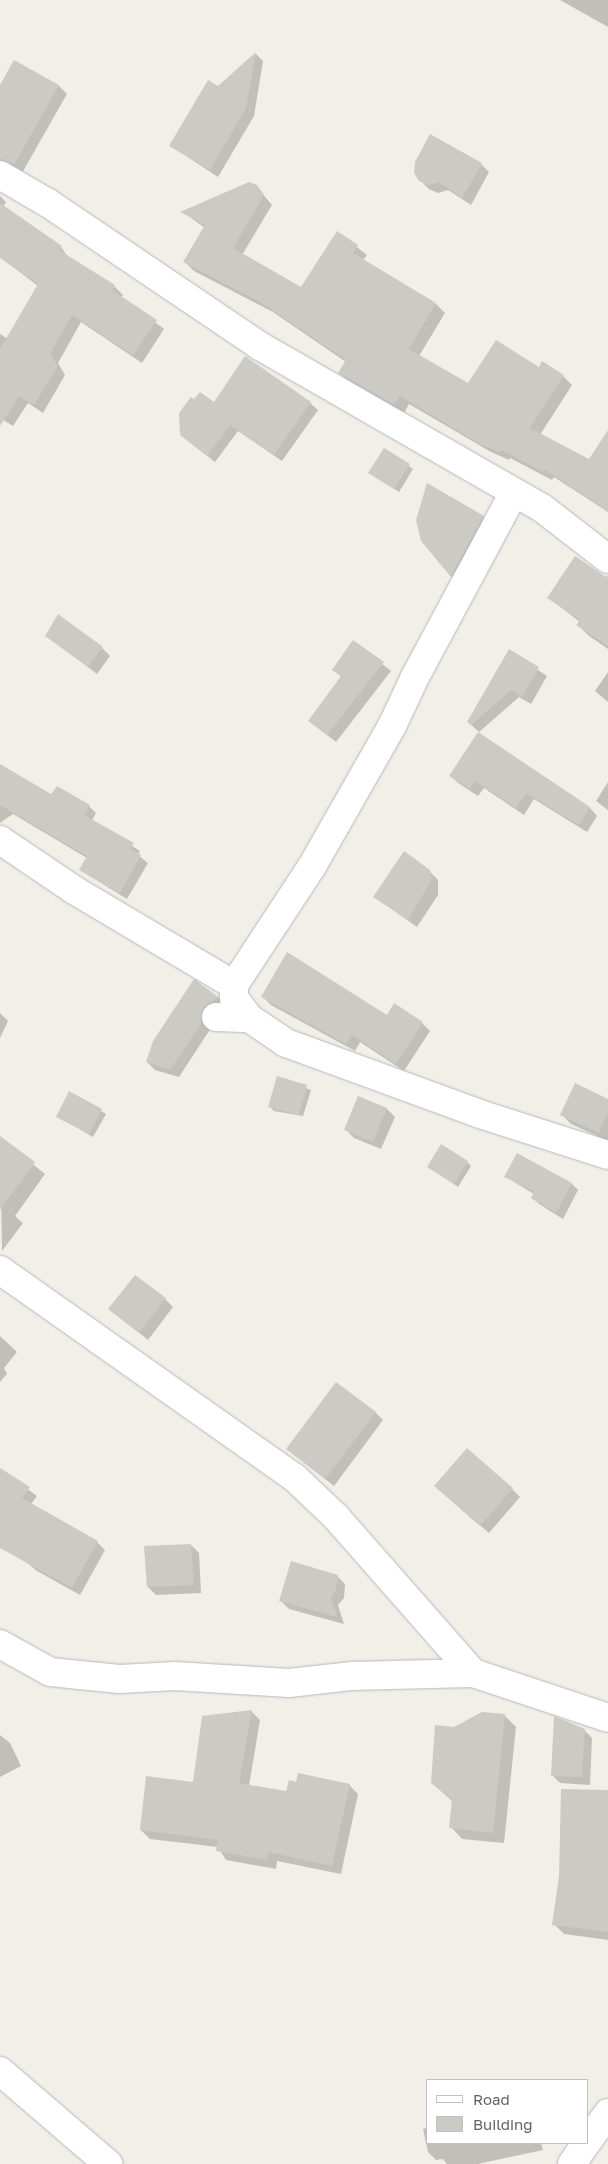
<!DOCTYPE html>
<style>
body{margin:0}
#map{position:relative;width:608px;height:2164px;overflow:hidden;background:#f1efe8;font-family:"Golos Text",sans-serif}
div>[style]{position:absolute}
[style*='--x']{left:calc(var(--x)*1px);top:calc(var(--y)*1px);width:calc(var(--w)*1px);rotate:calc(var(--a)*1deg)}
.shadow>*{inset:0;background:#0003}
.building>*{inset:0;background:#cccac5}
.roads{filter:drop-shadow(0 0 1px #b5b8bc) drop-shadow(0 0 1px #b5b8bc)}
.minor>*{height:28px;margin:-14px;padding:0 14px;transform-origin:14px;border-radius:14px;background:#fff}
span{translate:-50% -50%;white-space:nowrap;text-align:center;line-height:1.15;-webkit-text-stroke:5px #fff;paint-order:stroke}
.legend{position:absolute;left:426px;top:2079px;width:162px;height:65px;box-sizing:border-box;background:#fff;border:1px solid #bfc1c3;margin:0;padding:6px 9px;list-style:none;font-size:15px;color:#5f6368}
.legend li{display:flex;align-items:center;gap:10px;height:25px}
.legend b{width:25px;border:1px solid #bfc1c3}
</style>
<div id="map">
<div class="shadow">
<div style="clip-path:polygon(560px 0,608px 0,608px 27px)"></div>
<div style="clip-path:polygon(256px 54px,263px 61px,254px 116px,218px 177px,171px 146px,218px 87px)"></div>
<div style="clip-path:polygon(15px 61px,59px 86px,67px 94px,22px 173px,0 170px,0 87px)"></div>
<div style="clip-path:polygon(481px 164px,489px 172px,471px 205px,448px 190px,438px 193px,429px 189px,420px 180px)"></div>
<div style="clip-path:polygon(256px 186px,272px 205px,242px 255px,301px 288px,337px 232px,367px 255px,363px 260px,436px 304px,445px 313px,419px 356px,469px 385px,539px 368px,543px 362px,563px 376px,572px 385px,540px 435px,589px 461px,608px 443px,608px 512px,554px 477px,552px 480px,510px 458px,509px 460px,491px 452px,409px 404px,404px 413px,349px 382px,340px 373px,346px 362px,273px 312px,194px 271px,185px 262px,205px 228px,183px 212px)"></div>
<div style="clip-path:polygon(0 196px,6px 202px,3px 207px,61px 247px,68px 257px,114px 286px,123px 295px,121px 297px,164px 329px,142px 363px,81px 322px,58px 363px,65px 375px,43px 413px,28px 403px,13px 426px,0 418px,0 334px,8px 339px,38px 286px,0 257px)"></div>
<div style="clip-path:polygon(310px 403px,318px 410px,282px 461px,238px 431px,215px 462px,181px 435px,214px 404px)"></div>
<div style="clip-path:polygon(384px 449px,413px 469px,399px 492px,370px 472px)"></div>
<div style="clip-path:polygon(483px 517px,491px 525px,459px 584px,422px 540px)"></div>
<div style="clip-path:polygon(608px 579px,608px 649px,589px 636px,578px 625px,580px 622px,549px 598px)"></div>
<div style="clip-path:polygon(47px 636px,102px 648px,110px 656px,97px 674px)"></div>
<div style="clip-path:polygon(354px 642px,391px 671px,336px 742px,309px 721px,341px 677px,334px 669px)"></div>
<div style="clip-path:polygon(510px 651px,547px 676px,531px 704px,519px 697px,479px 732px,468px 722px)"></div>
<div style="clip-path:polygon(608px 672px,608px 702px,595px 691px)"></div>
<div style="clip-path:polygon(479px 733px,590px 808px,597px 816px,587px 832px,534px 799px,524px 815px,484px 788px,478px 796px,458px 783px,451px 776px)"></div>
<div style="clip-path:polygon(0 765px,52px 796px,89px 806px,96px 813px,92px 820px,140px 851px,138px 855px,148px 863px,127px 899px,80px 870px,87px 858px,13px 814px,0 823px)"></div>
<div style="clip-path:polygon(608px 782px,608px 810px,596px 801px)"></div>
<div style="clip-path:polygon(429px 871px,438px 880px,438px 895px,417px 927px,375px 897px)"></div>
<div style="clip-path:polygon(194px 981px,226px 1003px,211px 1016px,209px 1031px,179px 1077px,155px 1070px,147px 1062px)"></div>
<div style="clip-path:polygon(263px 997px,422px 1023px,430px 1031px,404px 1071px,360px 1042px,355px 1051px,271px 1005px)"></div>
<div style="clip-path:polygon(0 1013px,8px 1021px,0 1038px)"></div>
<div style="clip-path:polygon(278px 1078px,311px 1090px,303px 1116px,274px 1111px,270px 1107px)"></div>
<div style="clip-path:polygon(70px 1093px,106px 1114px,93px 1137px,58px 1116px)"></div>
<div style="clip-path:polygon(608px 1100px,608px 1141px,571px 1124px,562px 1115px)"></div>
<div style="clip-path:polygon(387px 1109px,395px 1117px,381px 1149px,354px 1138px,346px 1130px)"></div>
<div style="clip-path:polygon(0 1138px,45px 1174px,15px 1216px,23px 1223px,2px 1251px)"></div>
<div style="clip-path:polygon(467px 1162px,471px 1166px,458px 1187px,429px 1167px)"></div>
<div style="clip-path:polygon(506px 1177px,572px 1184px,578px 1190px,563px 1219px,539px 1204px,532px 1197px,534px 1194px)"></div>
<div style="clip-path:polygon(165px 1299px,173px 1307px,148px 1340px,110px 1309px)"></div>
<div style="clip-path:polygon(0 1336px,17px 1352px,4px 1368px,7px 1374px,0 1382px)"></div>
<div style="clip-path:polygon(375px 1412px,383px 1420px,334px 1486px,287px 1449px)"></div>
<div style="clip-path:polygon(0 1469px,37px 1496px,31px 1504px,97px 1542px,105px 1550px,80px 1595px,37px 1571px,0 1540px)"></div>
<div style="clip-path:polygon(512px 1489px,520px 1497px,489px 1533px,444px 1494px)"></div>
<div style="clip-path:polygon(191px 1545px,199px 1553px,201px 1593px,156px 1595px,148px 1587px)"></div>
<div style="clip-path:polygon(337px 1576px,345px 1584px,344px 1598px,338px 1605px,344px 1624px,289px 1609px,281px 1601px)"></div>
<div style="clip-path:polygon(251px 1711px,260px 1720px,249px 1786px,287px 1793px,297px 1783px,349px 1785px,358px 1794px,341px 1874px,277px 1861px,276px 1869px,226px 1860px,218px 1847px,150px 1839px,141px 1830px,194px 1783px)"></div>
<div style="clip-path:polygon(505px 1716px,516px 1727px,504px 1843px,462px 1839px,451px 1827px,453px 1802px,432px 1783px,455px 1728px)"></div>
<div style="clip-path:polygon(584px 1730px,592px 1738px,590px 1785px,560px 1783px,552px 1775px)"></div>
<div style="clip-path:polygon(0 1735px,10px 1743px,21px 1766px,0 1777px)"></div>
<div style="clip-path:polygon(608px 1792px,608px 1940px,564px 1934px,554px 1924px)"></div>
<div style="clip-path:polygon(427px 2128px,427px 2143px,541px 2143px,543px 2150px,478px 2164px,447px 2164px,443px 2159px,436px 2160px,428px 2152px,423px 2129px)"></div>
</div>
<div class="building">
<div style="clip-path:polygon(256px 52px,246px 108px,210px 170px,169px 146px,208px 80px,218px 86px)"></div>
<div style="clip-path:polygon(14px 60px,59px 85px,14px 165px,0 159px,0 85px)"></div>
<div style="clip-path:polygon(430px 134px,482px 163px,462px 198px,439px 182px,429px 185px,419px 181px,414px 173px,415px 162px)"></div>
<div style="clip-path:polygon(249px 182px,257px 185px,264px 195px,233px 248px,301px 287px,337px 231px,358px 245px,353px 253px,436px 303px,409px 349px,468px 383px,496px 340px,539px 367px,542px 361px,564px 375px,530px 428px,589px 459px,608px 430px,608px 511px,544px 469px,543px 472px,501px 450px,499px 452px,480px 444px,400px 396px,394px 405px,338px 373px,346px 360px,262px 303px,183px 262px,205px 225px,180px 212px)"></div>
<div style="clip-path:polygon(0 203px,62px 246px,59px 250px,115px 285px,112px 290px,157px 320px,133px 355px,72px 315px,50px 354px,58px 366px,34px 405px,19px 396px,0 426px,0 349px,38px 284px,0 258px)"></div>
<div style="clip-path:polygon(245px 356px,311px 402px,274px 455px,230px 425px,207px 456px,180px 435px,179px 413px,191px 397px,194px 399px,200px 392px,214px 402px)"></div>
<div style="clip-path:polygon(384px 448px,410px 464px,394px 489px,368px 473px)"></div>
<div style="clip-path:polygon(427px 483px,484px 516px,451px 577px,421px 541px,416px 520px)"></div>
<div style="clip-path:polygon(575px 556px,606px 577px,608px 575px,608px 646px,576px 625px,580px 620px,547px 598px)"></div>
<div style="clip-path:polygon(58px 614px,103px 647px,88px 667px,45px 636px)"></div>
<div style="clip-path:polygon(353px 640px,384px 662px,327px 735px,308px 721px,341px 676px,332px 670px)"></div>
<div style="clip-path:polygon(509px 649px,539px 667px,522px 697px,511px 690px,471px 725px,467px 722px)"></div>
<div style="clip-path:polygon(478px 732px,590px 807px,579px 825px,526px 793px,516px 808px,475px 781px,470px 789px,449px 776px)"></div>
<div style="clip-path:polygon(0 764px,51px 794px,57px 786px,90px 805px,84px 815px,134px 843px,130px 849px,141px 855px,120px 893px,79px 870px,87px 856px,0 805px)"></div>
<div style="clip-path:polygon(404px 851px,430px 870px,432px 879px,408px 920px,373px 897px)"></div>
<div style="clip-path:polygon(287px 952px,387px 1015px,394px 1003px,423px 1022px,396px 1064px,352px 1035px,346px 1044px,261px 997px)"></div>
<div style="clip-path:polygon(194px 979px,218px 997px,203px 1008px,202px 1022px,170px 1070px,146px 1062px,153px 1041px)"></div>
<div style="clip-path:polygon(277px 1076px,307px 1085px,299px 1115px,268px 1107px)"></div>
<div style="clip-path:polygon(575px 1083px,608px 1099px,608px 1112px,599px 1133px,560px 1115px)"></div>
<div style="clip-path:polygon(69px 1091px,102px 1109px,89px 1134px,56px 1117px)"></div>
<div style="clip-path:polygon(358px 1096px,387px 1108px,373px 1142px,344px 1130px)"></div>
<div style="clip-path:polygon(0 1136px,35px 1162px,0 1210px)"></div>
<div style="clip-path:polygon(441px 1144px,468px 1161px,454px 1184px,427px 1167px)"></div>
<div style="clip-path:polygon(517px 1153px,572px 1183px,556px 1213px,531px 1198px,534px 1191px,504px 1177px)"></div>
<div style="clip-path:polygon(135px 1275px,166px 1298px,139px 1333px,108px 1309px)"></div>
<div style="clip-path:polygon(336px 1382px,376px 1412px,325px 1479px,286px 1449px)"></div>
<div style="clip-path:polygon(467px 1448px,513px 1488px,480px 1526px,434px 1486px)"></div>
<div style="clip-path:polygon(0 1468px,30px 1487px,22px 1498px,98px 1541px,72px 1588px,0 1548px)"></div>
<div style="clip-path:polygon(191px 1544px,194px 1585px,147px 1587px,144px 1546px)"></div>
<div style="clip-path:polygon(291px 1561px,338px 1575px,336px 1590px,331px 1597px,337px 1617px,279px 1601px)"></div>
<div style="clip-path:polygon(252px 1710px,239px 1783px,286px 1791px,289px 1780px,296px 1782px,298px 1773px,350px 1784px,332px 1866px,268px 1852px,267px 1860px,216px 1851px,218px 1840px,140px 1830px,146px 1776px,193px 1782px,202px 1716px)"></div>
<div style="clip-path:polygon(482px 1712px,505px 1714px,493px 1833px,449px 1828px,452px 1800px,431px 1783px,435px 1725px,454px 1727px)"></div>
<div style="clip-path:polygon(554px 1716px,585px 1729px,582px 1777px,551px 1776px)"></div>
<div style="clip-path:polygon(561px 1789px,608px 1790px,608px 1932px,552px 1925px,559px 1876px)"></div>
</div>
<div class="roads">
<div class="minor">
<div style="--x:0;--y:175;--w:56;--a:30.3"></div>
<div style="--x:48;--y:203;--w:256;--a:34"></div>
<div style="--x:260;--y:346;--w:325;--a:29.9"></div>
<div style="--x:542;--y:508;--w:83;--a:37.7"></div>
<div style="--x:0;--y:840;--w:89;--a:34"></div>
<div style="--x:74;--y:890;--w:186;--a:30.7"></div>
<div style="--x:234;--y:985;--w:13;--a:90"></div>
<div style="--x:234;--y:998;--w:25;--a:53"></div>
<div style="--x:249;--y:1018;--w:45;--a:34"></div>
<div style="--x:286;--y:1043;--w:207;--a:20.1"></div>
<div style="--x:480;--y:1114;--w:134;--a:17.8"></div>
<div style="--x:234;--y:985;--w:140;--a:-56.7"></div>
<div style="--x:311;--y:868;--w:166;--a:-60.3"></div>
<div style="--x:393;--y:724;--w:52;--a:-64.9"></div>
<div style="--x:415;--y:677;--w:208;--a:-61.8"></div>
<div style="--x:216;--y:1017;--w:33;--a:2"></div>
<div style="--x:0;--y:1270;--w:361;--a:35.2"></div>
<div style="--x:295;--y:1478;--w:57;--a:43.6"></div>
<div style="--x:336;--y:1517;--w:208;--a:48.7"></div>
<div style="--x:0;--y:1644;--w:57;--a:29.2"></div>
<div style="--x:50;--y:1672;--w:70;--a:5.7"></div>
<div style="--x:120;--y:1679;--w:55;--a:-3.1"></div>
<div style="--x:175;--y:1676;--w:114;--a:3.5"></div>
<div style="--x:289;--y:1683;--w:62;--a:-6.4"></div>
<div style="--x:351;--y:1676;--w:122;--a:-1.4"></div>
<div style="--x:473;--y:1673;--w:142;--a:18.4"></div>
<div style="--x:0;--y:2071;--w:143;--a:40.7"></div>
<div style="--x:587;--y:2142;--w:36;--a:-54"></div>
<div style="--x:572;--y:2164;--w:25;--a:-56"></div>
</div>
</div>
<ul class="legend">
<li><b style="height:6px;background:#fff"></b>Road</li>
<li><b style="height:14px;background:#cccac5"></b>Building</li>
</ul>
</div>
